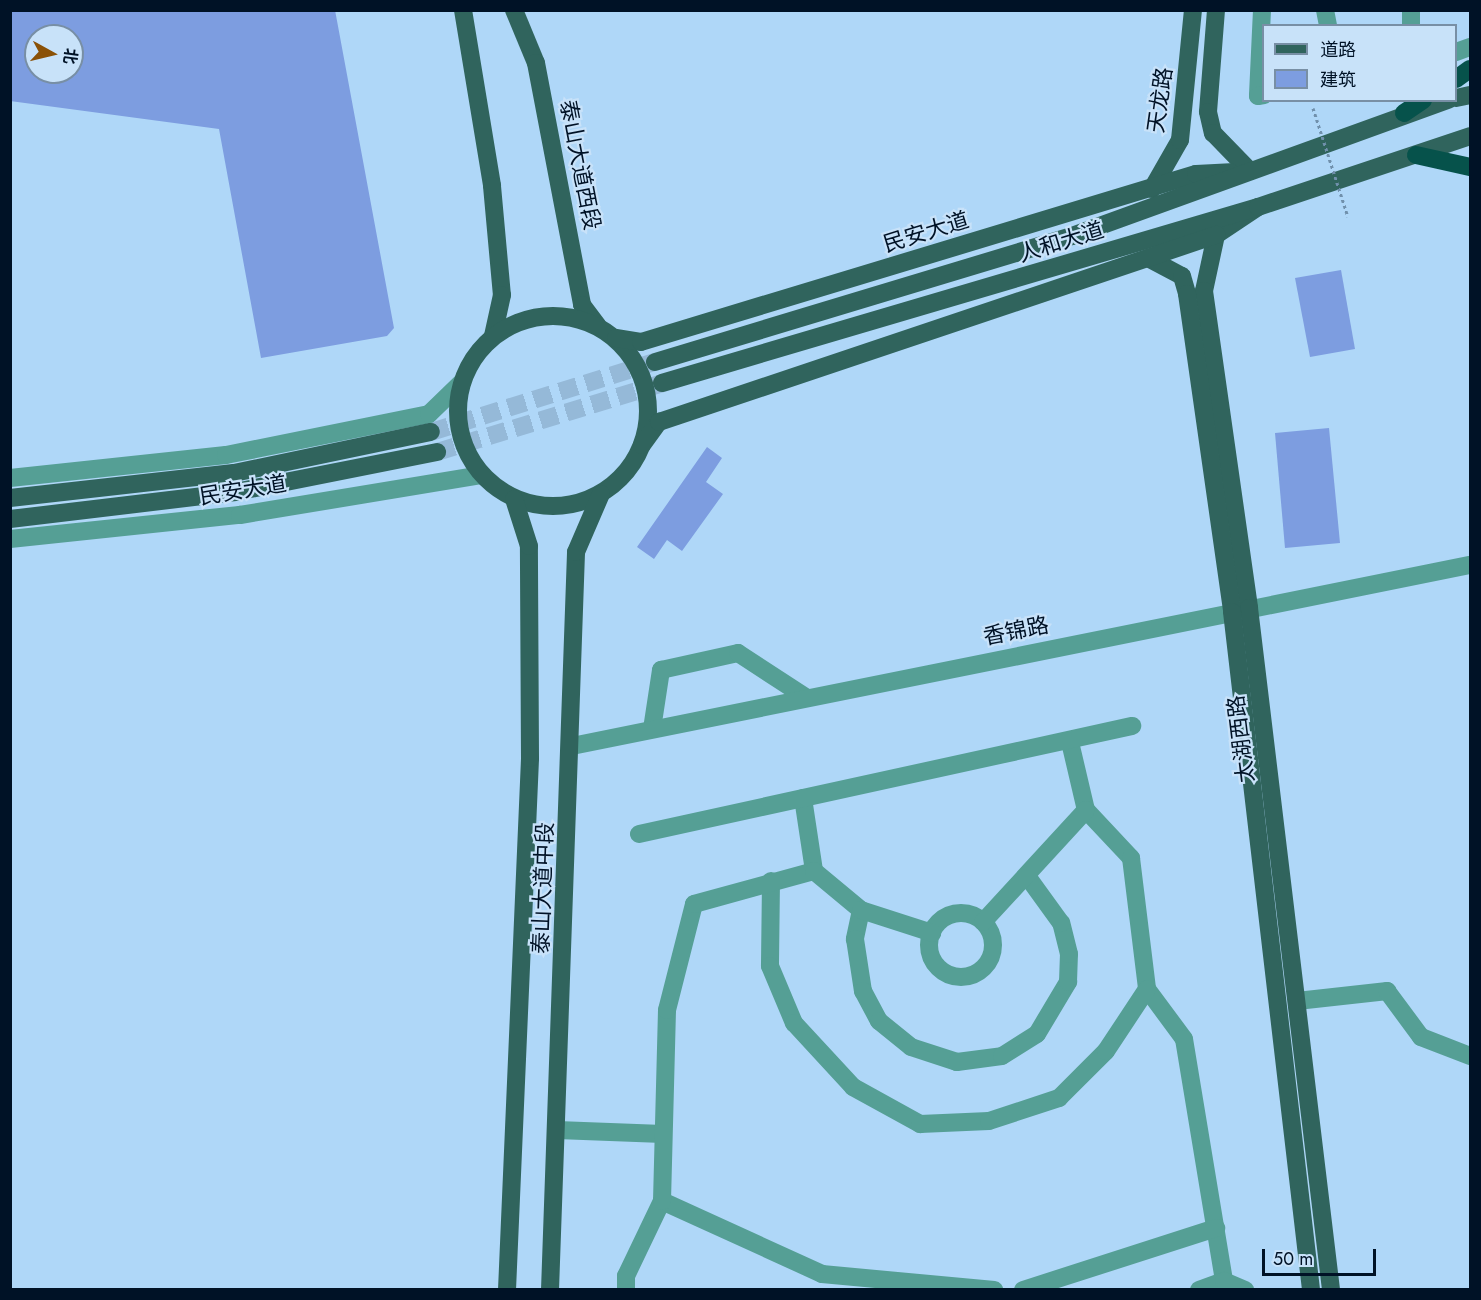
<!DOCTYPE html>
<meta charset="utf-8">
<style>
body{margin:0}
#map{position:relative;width:1481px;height:1300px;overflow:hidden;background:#afd7f8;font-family:Jost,"Noto Sans SC",sans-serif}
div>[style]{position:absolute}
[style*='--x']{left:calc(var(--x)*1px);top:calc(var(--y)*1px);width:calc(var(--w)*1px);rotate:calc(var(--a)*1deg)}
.building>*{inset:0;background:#7d9de0}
.major-tunnel>*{height:18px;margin-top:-9px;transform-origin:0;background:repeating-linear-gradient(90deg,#95b9d8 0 18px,transparent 0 27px)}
.minor>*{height:18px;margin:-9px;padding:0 9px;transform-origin:9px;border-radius:9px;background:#559f95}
.minor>.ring{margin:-9px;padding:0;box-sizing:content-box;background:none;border:18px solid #559f95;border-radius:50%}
.major>*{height:18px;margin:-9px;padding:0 9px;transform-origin:9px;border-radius:9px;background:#30645d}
.major>.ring{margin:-9px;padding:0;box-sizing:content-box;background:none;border:18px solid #30645d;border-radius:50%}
.highway>*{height:18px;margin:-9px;padding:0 9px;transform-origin:9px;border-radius:9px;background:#06524b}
.path-bridge>*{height:3px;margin-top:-1.5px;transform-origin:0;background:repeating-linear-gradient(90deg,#7090ac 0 3px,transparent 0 6px)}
span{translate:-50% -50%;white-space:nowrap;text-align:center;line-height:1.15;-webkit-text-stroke:4.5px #c8e2f9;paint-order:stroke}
.street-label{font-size:22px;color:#001226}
.frame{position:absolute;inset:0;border:12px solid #001226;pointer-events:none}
.legend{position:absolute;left:1262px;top:24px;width:195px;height:78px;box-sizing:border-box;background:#c8e2f9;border:2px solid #788fa5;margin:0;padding:8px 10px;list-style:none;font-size:18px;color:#001226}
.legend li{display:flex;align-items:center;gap:12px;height:30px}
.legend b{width:30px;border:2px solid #788fa5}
.north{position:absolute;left:24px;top:24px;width:60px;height:60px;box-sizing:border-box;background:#c8e2f9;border:2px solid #788fa5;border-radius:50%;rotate:98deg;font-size:16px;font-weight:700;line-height:24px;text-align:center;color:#001226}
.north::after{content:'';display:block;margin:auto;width:21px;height:27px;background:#8a5107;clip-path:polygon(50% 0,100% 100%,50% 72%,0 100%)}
.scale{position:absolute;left:1262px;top:1249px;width:114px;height:27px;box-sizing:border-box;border:3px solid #001226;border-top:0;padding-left:8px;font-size:18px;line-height:21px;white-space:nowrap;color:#001226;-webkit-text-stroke:4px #c8e2f9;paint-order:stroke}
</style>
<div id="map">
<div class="building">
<div style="clip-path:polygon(evenodd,10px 10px,335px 10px,394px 328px,387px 336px,261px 358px,219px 129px,10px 101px,10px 10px,36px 36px,72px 36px,72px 72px,36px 72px,36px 36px)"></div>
<div style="clip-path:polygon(1341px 270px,1355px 349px,1310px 357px,1295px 278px)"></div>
<div style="clip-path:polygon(1329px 428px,1340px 543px,1285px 548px,1275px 433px)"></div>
<div style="clip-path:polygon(707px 447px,722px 458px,706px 482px,723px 494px,682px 551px,667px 540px,654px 559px,637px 547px)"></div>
</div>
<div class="major-tunnel">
<div style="--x:431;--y:432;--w:235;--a:-17.4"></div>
<div style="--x:437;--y:452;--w:235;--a:-17"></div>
</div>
<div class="minor">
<div style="--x:1262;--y:10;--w:86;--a:92.7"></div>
<div style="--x:1258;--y:96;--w:6;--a:-9"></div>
<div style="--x:1325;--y:10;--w:16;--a:79"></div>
<div style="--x:1411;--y:26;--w:16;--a:-90"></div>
<div style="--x:1456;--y:52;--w:15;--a:-20"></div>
<div style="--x:10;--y:478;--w:217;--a:-6.1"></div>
<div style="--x:226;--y:455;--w:207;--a:-11.4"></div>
<div style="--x:429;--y:414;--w:46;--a:-44.1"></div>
<div style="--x:10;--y:539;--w:231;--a:-6"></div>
<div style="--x:240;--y:515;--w:244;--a:-9.4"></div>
<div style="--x:652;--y:729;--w:60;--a:-81.3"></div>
<div style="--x:661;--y:670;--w:79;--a:-12.4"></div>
<div style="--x:738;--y:653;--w:82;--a:33.1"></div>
<div style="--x:1070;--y:742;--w:70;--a:76.8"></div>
<div style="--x:1086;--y:810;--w:66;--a:46.8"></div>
<div style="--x:1131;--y:858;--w:132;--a:83"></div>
<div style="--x:1147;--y:989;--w:62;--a:53.5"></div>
<div style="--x:1184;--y:1039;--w:245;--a:80.6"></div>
<div style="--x:572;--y:746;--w:916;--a:-11.4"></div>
<div style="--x:803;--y:798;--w:74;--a:81.4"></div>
<div style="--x:639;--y:834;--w:505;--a:-12.36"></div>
<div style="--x:771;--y:881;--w:85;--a:90.7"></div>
<div style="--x:770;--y:966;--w:62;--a:67.2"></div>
<div style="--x:794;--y:1023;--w:87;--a:47.3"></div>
<div style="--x:853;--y:1087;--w:77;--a:28.9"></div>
<div style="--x:920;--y:1124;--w:69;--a:-2.5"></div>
<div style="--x:989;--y:1121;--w:74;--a:-18.2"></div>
<div style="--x:1059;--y:1098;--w:66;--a:-45"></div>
<div style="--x:1106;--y:1051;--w:74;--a:-56.5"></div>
<div style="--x:861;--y:910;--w:30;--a:102"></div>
<div style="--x:855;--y:939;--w:53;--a:81.3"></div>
<div style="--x:863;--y:991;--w:34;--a:62"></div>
<div style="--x:879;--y:1021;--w:41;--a:39.1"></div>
<div style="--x:911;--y:1047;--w:48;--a:18.1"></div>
<div style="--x:957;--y:1062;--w:45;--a:-7.6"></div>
<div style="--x:1002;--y:1056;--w:41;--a:-32.2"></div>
<div style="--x:1037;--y:1034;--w:61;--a:-59.2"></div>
<div style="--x:1068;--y:982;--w:28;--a:-88"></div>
<div style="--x:1069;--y:954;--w:32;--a:-104"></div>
<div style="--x:1061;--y:923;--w:58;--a:-125.9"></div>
<div class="ring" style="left:929px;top:913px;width:46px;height:46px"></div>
<div style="--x:983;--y:922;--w:152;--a:-47.4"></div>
<div style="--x:1297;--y:1001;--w:91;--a:-6.3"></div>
<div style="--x:1387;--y:991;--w:57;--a:53.5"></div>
<div style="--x:1421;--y:1037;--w:53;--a:21.2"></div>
<div style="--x:557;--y:1130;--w:106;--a:2.2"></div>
<div style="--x:662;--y:1201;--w:176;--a:24.5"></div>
<div style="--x:822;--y:1274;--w:173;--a:5.3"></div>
<div style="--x:626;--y:1290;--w:14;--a:-90"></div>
<div style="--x:626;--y:1276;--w:83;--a:-64.4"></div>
<div style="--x:662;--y:1201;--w:191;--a:-88.5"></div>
<div style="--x:667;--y:1010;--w:109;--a:-75.7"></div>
<div style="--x:694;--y:904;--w:124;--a:-15.4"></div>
<div style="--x:814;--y:871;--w:61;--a:39.7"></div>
<div style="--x:861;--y:910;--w:75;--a:17.9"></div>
<div style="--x:1023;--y:1290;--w:203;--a:-17.8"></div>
<div style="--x:1199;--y:1290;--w:27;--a:-20"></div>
<div style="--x:1224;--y:1281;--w:23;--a:23"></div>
</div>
<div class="major">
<div style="--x:463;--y:10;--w:178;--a:80.6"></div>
<div style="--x:492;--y:186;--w:109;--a:84.8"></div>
<div style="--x:502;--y:295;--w:42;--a:102.4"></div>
<div style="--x:514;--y:10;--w:57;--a:67.5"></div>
<div style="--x:536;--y:63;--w:246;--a:79.2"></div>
<div style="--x:582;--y:305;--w:26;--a:53"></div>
<div style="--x:1216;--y:10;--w:102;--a:94.5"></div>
<div style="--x:1208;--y:112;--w:22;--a:77"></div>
<div style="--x:1213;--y:133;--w:53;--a:45.8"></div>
<div style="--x:1456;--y:98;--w:14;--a:-12"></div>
<div style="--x:1152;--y:189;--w:56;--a:-60.3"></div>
<div style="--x:1180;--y:140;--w:131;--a:-84.3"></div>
<div style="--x:1258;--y:207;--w:50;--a:146.3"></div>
<div style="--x:1216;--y:235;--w:57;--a:102.1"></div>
<div style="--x:1204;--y:291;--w:320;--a:81.9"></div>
<div style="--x:1249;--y:608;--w:687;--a:83.14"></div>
<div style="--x:1148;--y:258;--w:38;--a:28"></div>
<div style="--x:1182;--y:276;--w:19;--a:74"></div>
<div style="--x:1187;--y:294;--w:321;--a:81.9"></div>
<div style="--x:1232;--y:612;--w:683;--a:83.35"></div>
<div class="ring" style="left:458px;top:316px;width:172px;height:172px"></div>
<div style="--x:616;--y:338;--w:25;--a:9"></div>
<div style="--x:641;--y:342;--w:580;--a:-16.84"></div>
<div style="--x:1196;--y:174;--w:34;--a:-3"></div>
<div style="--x:655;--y:362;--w:436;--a:-16.8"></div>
<div style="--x:1072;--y:236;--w:400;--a:-19.9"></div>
<div style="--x:662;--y:383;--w:621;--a:-16.45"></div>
<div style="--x:1258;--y:207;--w:224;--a:-18.5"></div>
<div style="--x:642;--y:445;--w:29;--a:-54"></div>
<div style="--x:659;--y:422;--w:588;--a:-18.56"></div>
<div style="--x:10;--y:498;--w:225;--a:-6.4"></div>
<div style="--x:234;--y:473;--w:201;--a:-11.8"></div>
<div style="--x:10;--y:519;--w:227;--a:-6.8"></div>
<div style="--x:235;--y:492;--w:206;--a:-11.2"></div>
<div style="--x:507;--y:1290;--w:532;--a:-87.52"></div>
<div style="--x:530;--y:758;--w:212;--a:-90.3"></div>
<div style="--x:529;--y:546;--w:49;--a:-107.7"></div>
<div style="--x:550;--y:1290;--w:738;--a:-87.98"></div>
<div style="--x:576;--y:552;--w:63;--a:-66.7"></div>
</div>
<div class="highway">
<div style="--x:1456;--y:79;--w:17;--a:-36"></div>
<div style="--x:1404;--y:113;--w:23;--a:-34"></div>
<div style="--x:1416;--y:155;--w:55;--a:12.5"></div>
</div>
<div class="path-bridge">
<div style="--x:1313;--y:108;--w:114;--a:72.2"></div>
</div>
<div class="street-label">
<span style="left:1160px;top:100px;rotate:-82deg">天龙路</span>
<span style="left:580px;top:165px;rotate:79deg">泰山大道西段</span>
<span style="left:926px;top:232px;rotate:-17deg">民安大道</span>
<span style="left:1061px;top:242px;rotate:-17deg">人和大道</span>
<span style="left:243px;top:490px;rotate:-9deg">民安大道</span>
<span style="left:1016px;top:631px;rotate:-11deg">香锦路</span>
<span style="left:1241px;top:739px;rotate:-97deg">太湖西路</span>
<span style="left:543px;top:888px;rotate:-88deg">泰山大道中段</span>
</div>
<div class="frame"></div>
<ul class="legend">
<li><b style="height:8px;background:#30645d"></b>道路</li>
<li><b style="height:16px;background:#7d9de0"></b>建筑</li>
</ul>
<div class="north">北</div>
<div class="scale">50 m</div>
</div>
